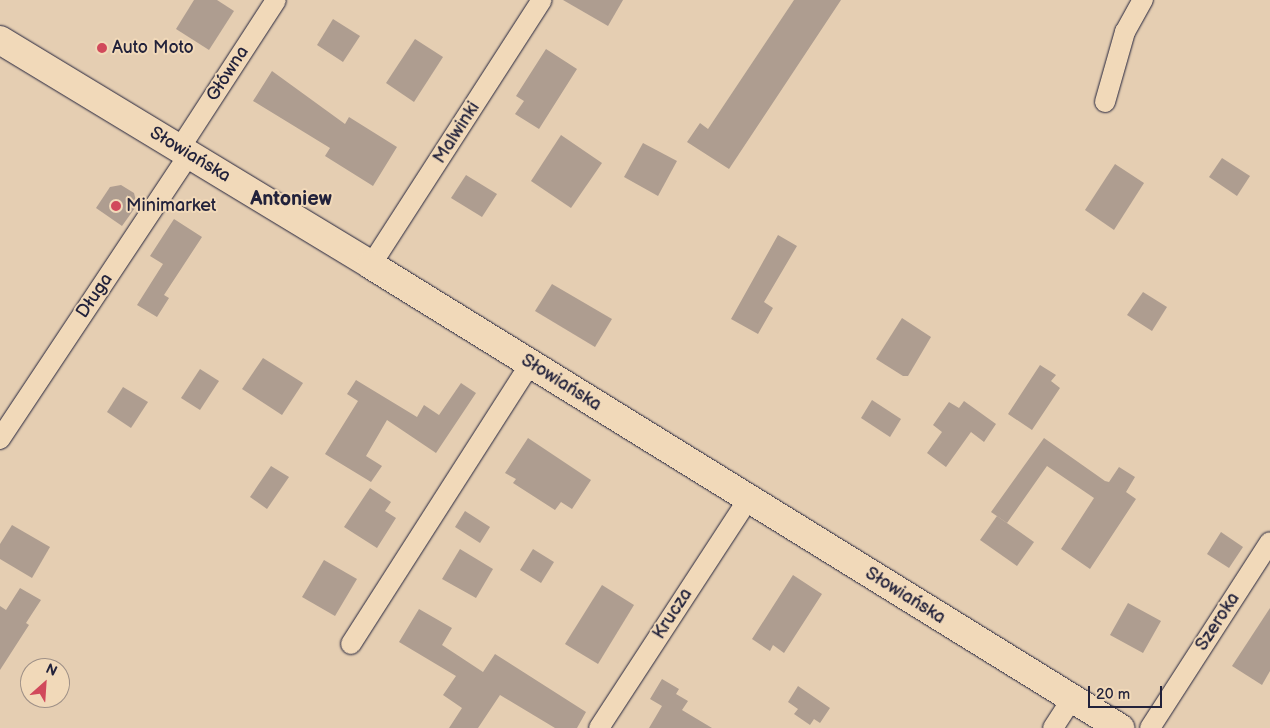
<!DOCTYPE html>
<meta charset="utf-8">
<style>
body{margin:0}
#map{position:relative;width:1270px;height:728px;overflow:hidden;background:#e5ceb2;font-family:"Balsamiq Sans",sans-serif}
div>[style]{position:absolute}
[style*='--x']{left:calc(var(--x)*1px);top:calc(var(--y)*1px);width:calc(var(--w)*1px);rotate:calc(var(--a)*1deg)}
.building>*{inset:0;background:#ae9d90}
.roads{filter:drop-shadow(0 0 1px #22223b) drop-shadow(0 0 1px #22223b)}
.street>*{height:20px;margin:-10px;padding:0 10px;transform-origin:10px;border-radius:10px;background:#f1d9b9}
.secondary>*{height:28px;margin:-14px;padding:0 14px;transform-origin:14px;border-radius:14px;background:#f1d9b9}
.dots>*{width:14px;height:14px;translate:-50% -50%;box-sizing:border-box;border:2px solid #f1d9b9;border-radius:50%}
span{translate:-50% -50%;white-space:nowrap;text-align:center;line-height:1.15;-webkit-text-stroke:4px #f1d9b9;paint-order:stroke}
.poi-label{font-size:18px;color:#22223b}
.left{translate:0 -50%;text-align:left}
.street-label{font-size:18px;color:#22223b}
.quarter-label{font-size:20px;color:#22223b;font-weight:700}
.north{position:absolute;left:20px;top:658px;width:50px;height:50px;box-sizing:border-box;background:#f1d9b9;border:1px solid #9e9087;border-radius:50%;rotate:26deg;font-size:14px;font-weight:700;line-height:20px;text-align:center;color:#22223b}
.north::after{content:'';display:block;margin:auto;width:18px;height:22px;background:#d1495b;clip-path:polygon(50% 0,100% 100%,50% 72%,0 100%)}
.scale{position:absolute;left:1088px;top:686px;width:74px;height:22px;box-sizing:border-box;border:2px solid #22223b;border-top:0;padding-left:6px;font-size:15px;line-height:18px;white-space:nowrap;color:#22223b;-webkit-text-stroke:4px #f1d9b9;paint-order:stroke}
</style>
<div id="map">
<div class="building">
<div style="clip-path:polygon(194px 0,217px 0,234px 11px,209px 50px,176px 29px)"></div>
<div style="clip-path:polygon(563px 0,623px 0,608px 26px)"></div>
<div style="clip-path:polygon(794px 0,841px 0,729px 169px,687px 142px,700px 123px,708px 129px)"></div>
<div style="clip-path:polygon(333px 19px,360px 36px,343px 62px,317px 45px)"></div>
<div style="clip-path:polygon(415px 39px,443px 57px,414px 102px,386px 83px)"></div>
<div style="clip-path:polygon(546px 49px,577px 69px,539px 129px,515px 114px,524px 101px,516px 96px)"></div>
<div style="clip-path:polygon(272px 71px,345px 124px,349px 117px,397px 147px,373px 186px,325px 156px,330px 148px,253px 101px)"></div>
<div style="clip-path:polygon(561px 135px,602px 163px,571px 208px,531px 181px)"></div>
<div style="clip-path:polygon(643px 143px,677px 161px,658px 196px,624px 177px)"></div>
<div style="clip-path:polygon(1222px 158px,1250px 176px,1237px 196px,1209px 177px)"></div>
<div style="clip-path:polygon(1115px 164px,1144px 183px,1114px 230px,1085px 210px)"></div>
<div style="clip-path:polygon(466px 175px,497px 194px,482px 217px,451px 198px)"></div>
<div style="clip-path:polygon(121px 185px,134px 193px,137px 205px,122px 226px,96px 208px,110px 187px)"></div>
<div style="clip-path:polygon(174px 219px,202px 237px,164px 295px,169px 298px,157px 317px,137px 305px,163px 264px,150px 256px)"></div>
<div style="clip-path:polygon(778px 235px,797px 246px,764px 302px,773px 308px,758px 334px,731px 319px)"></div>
<div style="clip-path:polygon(552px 284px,612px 319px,595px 347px,535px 311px)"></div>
<div style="clip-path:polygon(1143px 292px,1167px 307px,1152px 331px,1127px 315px)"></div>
<div style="clip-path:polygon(902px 318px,931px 337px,908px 376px,903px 376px,876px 359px)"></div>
<div style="clip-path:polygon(263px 358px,303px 383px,282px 415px,242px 389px)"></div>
<div style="clip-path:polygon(1040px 365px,1056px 375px,1051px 381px,1060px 388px,1032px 430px,1008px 414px)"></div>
<div style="clip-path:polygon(200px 369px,219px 381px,200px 410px,181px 398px)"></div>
<div style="clip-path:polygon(356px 380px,417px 417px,424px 405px,439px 415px,461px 383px,476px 393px,436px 453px,387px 420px,366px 456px,382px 466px,371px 482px,325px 454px,358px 401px,347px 394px)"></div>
<div style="clip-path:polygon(123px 387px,148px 402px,131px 428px,107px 412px)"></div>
<div style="clip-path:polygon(872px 400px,901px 419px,890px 437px,861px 418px)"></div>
<div style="clip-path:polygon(964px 401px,996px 424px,984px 442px,971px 432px,946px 467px,927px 453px,942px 432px,933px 425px,949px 402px,959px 408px)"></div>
<div style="clip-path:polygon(528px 438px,591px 480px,572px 509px,561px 502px,555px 510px,513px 483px,516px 479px,505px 473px)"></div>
<div style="clip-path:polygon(1044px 438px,1105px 481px,1109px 482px,1119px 467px,1135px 477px,1126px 492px,1136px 499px,1090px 569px,1061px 549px,1094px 498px,1047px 466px,1007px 523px,991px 512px)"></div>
<div style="clip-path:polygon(271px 466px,289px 477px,267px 509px,250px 497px)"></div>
<div style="clip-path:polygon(370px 488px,391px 502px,385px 511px,396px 518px,377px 548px,344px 527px)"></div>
<div style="clip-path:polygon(465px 511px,490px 527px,480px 543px,455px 527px)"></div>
<div style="clip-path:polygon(997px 516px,1034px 542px,1017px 566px,980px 540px)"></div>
<div style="clip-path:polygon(12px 525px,50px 547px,32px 578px,0 559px,0 544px)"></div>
<div style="clip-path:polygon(1221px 532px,1243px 547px,1229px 568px,1207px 554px)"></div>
<div style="clip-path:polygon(460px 549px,493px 569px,476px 598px,442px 579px)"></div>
<div style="clip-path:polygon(533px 549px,554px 562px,541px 583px,520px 570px)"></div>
<div style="clip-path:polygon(324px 560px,357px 579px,335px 616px,302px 597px)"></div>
<div style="clip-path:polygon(793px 575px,822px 594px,784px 653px,773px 645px,770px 651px,752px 639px)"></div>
<div style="clip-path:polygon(602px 585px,634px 605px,598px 664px,565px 644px)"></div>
<div style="clip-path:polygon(20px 588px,41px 600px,26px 623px,29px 625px,0 670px,0 606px,6px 610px)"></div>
<div style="clip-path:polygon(1128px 603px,1161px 621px,1143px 653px,1110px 635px)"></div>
<div style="clip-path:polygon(1270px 608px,1270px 671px,1262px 685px,1232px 666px)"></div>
<div style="clip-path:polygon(419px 609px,452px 628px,442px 645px,483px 672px,495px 654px,586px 712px,577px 728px,555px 728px,500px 695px,478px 728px,449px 728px,462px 708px,443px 695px,456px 676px,399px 642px)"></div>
<div style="clip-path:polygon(662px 679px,679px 689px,676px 694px,688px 701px,682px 710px,712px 728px,649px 728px,662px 706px,650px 699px)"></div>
<div style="clip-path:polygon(798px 686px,830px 708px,820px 723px,814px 719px,810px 725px,794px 714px,798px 709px,788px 702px)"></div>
</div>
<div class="roads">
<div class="street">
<div style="--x:1105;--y:102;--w:73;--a:-74.1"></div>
<div style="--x:1125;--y:32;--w:37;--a:-61"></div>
<div style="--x:180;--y:148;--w:176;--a:-57"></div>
<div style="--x:371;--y:265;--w:315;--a:-57.2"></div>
<div style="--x:0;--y:439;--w:342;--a:-56.4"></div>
<div style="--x:351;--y:644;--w:332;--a:-57.4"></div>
<div style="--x:599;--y:728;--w:273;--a:-56.9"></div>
<div style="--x:1053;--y:728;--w:35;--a:-57"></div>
<div style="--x:1150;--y:728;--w:221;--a:-57.2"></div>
</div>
<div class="secondary">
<div style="--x:0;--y:40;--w:434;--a:31.2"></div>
<div style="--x:371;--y:265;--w:881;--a:31.72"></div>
</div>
</div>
<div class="dots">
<div style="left:102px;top:48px;background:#d1495b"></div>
<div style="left:116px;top:206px;background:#d1495b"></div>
</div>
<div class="poi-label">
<span class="left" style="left:112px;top:48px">Auto Moto</span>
<span class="left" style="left:126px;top:206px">Minimarket</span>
</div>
<div class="street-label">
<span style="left:228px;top:74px;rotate:-57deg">Główna</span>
<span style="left:457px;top:133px;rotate:-57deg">Malwinki</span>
<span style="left:190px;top:155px;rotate:31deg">Słowiańska</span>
<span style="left:95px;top:296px;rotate:-56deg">Długa</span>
<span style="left:561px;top:383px;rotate:32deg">Słowiańska</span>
<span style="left:905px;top:596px;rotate:32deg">Słowiańska</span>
<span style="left:673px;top:614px;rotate:-57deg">Krucza</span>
<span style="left:1218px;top:622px;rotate:-57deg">Szeroka</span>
</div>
<div class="quarter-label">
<span style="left:291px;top:199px">Antoniew</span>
</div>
<div class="north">N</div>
<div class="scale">20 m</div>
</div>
